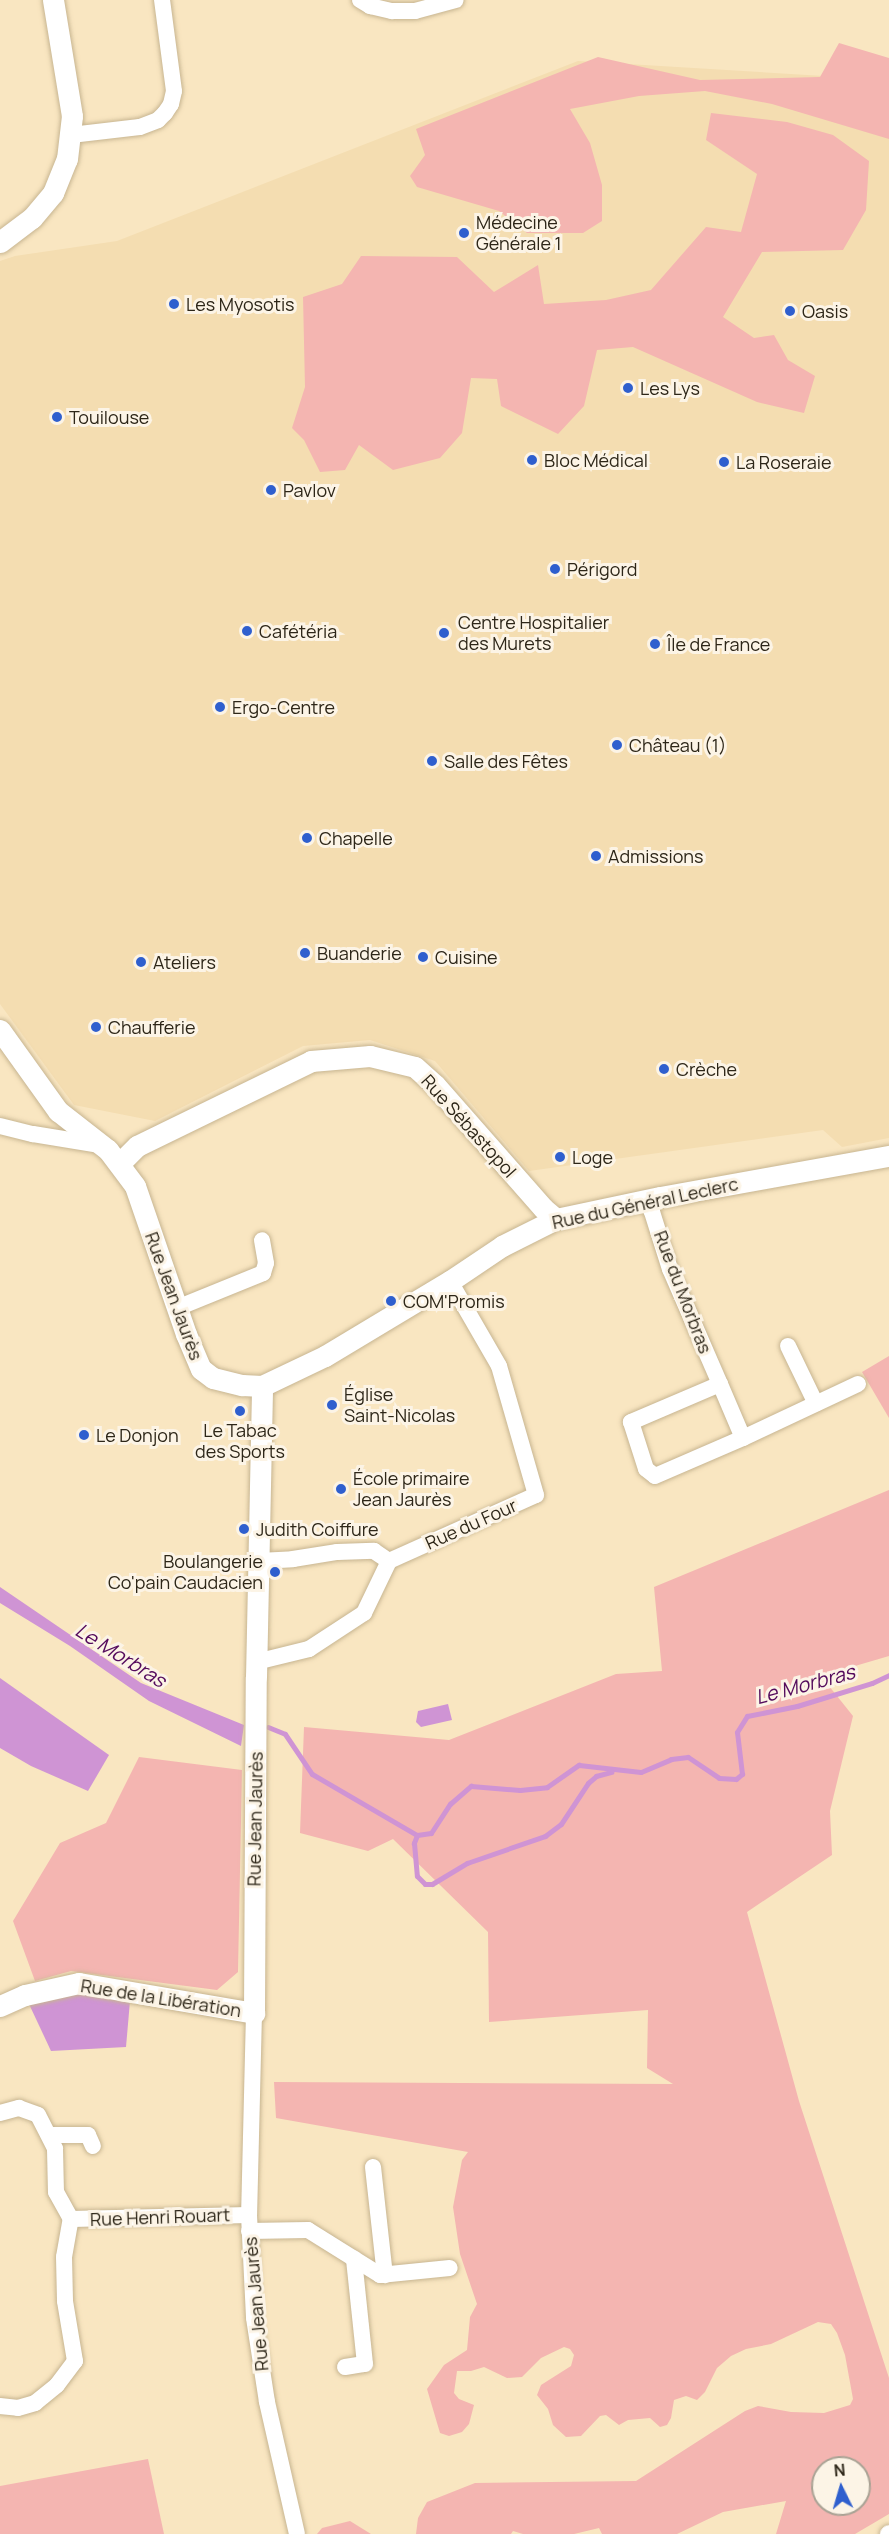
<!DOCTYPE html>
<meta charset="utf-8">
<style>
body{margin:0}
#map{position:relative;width:889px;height:2534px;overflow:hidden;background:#f9e6c1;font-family:Manrope,sans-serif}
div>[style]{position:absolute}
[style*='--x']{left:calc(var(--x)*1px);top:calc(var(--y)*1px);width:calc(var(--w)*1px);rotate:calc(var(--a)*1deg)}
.built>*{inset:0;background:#f4ddb1}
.green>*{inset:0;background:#f4b5b1}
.water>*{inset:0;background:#cf94d4}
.stream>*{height:5px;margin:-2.5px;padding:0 2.5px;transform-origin:2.5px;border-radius:2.5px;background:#cf94d4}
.roads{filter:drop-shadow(0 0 2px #c7b591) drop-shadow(0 0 2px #c7b591)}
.minor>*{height:16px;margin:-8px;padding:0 8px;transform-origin:8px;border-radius:8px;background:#fff}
.major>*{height:21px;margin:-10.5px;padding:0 10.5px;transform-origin:10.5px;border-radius:10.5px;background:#fff}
.dots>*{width:16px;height:16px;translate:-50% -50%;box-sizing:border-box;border:3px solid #fcf4e6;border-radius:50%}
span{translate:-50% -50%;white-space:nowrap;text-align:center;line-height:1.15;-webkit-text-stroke:6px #fcf4e6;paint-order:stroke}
.poi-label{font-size:18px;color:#2d2618}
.left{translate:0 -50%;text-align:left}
.right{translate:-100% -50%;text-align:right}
.street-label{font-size:18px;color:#2d2618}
.water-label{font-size:20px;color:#540b5c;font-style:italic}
.north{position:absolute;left:811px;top:2456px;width:60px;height:60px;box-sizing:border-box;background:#fcf4e6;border:2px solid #a9a294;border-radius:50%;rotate:355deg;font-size:16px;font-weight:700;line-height:24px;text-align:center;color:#2d2618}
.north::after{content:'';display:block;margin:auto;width:21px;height:27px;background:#2f5fce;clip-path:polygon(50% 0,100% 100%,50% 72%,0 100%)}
</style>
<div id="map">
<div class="built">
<div style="clip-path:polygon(578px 61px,889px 80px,889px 1138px,842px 1147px,823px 1130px,529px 1171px,435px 1061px,370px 1040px,303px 1046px,155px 1121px,74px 1105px,0 1004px,0 261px,15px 256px,117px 241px)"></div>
</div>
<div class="green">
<div style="clip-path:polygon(839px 43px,889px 58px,889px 139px,772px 104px,705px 91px,639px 96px,570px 109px,590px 143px,602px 185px,602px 221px,583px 233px,527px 233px,499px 211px,417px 187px,410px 176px,425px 155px,416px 129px,598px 57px,700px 80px,820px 77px)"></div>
<div style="clip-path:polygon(711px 113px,787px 122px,833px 135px,869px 161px,866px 210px,843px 250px,762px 252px,723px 317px,754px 338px,774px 335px,788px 360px,815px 376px,804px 413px,757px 402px,633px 347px,597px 350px,584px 406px,558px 434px,501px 406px,497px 379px,471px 378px,462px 433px,440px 458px,393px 470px,359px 445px,345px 470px,320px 472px,304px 440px,292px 428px,305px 387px,303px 297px,342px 284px,361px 256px,457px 257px,494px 292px,538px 265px,544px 304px,606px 300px,651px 290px,706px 227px,741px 232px,757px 174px,706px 140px)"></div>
<div style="clip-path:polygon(889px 1356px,889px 1418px,862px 1372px)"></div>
<div style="clip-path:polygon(evenodd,889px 1490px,889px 1656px,821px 1676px,853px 1716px,830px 1811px,832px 1855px,747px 1912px,799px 2101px,889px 2378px,889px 2514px,855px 2534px,776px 2534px,786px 2501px,723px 2512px,677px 2534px,602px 2534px,599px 2528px,574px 2534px,523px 2534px,513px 2531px,511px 2534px,416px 2534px,418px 2518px,427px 2502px,475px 2483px,636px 2481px,745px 2411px,758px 2406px,791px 2412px,824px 2413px,850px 2405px,853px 2399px,845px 2355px,837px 2333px,831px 2324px,818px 2322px,771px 2344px,746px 2349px,731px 2356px,717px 2368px,705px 2392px,697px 2400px,686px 2396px,674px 2400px,671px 2418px,667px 2425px,660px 2427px,650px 2418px,628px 2420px,619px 2425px,606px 2415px,600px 2416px,581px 2436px,566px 2437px,553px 2425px,548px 2409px,537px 2395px,541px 2385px,571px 2366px,574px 2355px,570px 2349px,564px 2347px,541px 2358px,522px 2377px,507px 2378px,484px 2367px,471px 2371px,457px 2371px,454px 2393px,459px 2399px,474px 2405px,469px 2424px,462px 2432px,449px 2436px,440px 2433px,427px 2389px,444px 2365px,467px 2350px,470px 2317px,477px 2304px,460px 2254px,453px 2207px,462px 2160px,468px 2152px,276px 2118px,274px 2082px,673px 2084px,647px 2068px,648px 2010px,489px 2022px,488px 1932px,393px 1839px,368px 1851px,300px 1833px,304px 1727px,449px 1740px,616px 1674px,662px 1671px,654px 1587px,889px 1490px,823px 2468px,859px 2468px,859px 2504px,823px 2504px,823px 2468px)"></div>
<div style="clip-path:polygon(139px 1757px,242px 1770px,238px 1972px,217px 1990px,71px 1971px,35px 1981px,13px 1921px,60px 1843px,106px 1823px)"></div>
<div style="clip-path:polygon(148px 2459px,164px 2534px,0 2534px,0 2486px)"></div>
<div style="clip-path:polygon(350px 2521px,371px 2534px,317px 2534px,322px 2528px)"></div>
</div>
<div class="water">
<div style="clip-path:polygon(0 1587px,141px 1683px,244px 1725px,241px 1746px,149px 1701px,70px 1646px,0 1603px)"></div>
<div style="clip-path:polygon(0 1678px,109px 1755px,88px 1791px,31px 1766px,0 1748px)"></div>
<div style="clip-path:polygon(448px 1704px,452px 1720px,421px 1727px,416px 1722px,418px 1711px)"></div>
<div style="clip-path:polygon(77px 1992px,130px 2001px,126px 2047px,51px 2051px,29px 2004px)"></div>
</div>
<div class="stream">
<div style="--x:268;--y:1727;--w:18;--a:22"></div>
<div style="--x:285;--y:1734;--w:48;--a:56"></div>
<div style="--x:312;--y:1774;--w:121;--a:30.2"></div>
<div style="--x:417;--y:1835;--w:14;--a:-8"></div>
<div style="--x:431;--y:1833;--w:35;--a:-57"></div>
<div style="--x:450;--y:1804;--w:28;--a:-41"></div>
<div style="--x:471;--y:1786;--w:49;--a:4.7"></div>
<div style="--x:520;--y:1790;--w:27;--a:-6"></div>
<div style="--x:547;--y:1787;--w:39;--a:-35"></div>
<div style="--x:579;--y:1765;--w:62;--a:6.4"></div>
<div style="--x:641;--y:1772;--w:33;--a:-23"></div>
<div style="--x:671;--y:1759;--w:17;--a:-7"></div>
<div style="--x:688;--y:1757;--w:37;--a:34"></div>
<div style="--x:719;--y:1778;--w:17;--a:3"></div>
<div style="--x:736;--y:1779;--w:8;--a:-40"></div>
<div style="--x:742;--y:1774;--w:42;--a:-96.8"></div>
<div style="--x:737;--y:1732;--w:19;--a:-58"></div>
<div style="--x:747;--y:1716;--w:51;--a:-11.3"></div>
<div style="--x:797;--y:1706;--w:78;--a:-17"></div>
<div style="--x:872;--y:1683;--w:19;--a:-25"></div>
<div style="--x:417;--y:1835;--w:9;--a:111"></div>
<div style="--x:414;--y:1843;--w:33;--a:85"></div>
<div style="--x:417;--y:1876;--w:11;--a:45"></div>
<div style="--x:425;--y:1884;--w:7;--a:0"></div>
<div style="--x:432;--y:1884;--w:41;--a:-31"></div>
<div style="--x:467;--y:1863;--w:83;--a:-19.1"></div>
<div style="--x:545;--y:1836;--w:20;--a:-37"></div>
<div style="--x:561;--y:1824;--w:49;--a:-56.6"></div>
<div style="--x:588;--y:1783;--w:11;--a:-41"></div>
<div style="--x:596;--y:1776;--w:16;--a:-15"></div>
</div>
<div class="roads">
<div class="minor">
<div style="--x:360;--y:0;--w:12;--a:31"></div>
<div style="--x:370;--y:6;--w:23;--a:13"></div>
<div style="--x:392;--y:11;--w:23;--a:0"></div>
<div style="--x:415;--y:11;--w:42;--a:-15"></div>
<div style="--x:71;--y:135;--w:69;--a:-6.6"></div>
<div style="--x:140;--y:127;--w:19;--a:-21"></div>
<div style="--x:158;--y:120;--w:10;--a:-45"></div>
<div style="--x:165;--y:113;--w:11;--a:-56"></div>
<div style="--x:171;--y:104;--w:13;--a:-77"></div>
<div style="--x:174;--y:91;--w:92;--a:-97.5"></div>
<div style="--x:0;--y:1126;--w:34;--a:14"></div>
<div style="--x:33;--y:1134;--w:68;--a:9.3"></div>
<div style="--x:646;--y:1201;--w:13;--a:61"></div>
<div style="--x:652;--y:1212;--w:60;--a:72.5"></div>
<div style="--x:670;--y:1269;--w:125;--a:66.5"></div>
<div style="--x:720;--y:1384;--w:97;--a:156.9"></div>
<div style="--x:631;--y:1422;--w:49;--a:72.3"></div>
<div style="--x:646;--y:1469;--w:11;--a:38"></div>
<div style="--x:655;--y:1476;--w:96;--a:-23.4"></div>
<div style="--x:743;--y:1438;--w:59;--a:-113.1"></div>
<div style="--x:177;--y:1308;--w:93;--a:-22.1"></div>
<div style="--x:263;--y:1273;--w:10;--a:-73"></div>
<div style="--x:266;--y:1263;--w:23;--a:-100"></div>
<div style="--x:788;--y:1346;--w:64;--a:64.2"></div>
<div style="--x:743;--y:1438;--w:127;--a:-25.2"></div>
<div style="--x:259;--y:1561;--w:34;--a:-3"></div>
<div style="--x:293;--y:1559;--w:45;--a:-9"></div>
<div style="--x:337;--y:1552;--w:37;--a:-2"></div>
<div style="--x:374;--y:1551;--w:18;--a:34"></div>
<div style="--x:256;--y:1662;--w:55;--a:-13.8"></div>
<div style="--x:309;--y:1649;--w:66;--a:-33.2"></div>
<div style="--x:364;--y:1613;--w:58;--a:-64.3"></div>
<div style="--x:389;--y:1561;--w:161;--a:-24.2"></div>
<div style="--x:536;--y:1495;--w:134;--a:-106"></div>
<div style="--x:499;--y:1366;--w:98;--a:-120"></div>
<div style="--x:254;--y:2013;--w:202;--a:91.4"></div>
<div style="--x:249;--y:2215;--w:103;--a:87.2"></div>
<div style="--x:254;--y:2318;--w:85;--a:81.2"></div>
<div style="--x:267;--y:2402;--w:135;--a:77.2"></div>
<div style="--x:0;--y:2113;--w:20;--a:-15"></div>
<div style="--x:19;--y:2108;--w:20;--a:20"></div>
<div style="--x:38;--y:2115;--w:38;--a:63"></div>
<div style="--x:55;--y:2149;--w:43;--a:88.7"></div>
<div style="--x:56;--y:2192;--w:31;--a:61"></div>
<div style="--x:49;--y:2135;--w:39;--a:0"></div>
<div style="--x:88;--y:2135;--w:12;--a:66"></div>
<div style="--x:373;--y:2167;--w:109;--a:83.7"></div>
<div style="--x:71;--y:2219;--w:178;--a:-1.3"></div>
<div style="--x:249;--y:2231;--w:59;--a:-1"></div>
<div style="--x:308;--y:2230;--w:85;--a:32"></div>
<div style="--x:380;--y:2275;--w:70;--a:-5.7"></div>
<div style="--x:345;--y:2367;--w:20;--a:-9"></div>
<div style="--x:365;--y:2364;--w:106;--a:-96"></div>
<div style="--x:0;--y:2406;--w:18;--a:6"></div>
<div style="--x:18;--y:2408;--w:18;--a:-16"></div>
<div style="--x:35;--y:2403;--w:28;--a:-39"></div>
<div style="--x:57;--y:2385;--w:30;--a:-53"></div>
<div style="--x:75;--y:2361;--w:61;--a:-99.5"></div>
<div style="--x:65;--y:2301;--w:44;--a:-91.3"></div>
<div style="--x:64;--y:2257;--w:39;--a:-80"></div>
<div style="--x:888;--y:2534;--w:1;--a:-45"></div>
</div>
<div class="major">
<div style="--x:0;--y:242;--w:40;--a:-37"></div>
<div style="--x:32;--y:218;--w:33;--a:-50"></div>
<div style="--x:53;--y:193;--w:37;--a:-68"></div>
<div style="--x:67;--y:159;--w:43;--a:-83.4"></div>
<div style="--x:72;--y:116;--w:118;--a:-99.3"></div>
<div style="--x:0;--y:1030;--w:100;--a:54.4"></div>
<div style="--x:58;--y:1111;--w:63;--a:38"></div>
<div style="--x:108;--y:1150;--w:45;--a:53.1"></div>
<div style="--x:135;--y:1186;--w:157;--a:71"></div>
<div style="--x:186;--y:1334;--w:38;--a:67"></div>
<div style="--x:201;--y:1369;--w:15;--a:37"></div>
<div style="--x:213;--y:1378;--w:30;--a:14"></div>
<div style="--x:242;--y:1385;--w:20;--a:3"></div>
<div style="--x:262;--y:1386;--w:70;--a:-25.5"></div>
<div style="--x:325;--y:1356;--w:146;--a:-31"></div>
<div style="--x:450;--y:1281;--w:63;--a:-33.9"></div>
<div style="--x:502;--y:1246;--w:60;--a:-26.6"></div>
<div style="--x:556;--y:1219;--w:106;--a:-11.9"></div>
<div style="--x:660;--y:1197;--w:233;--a:-10.2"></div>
<div style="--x:120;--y:1163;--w:24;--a:-45"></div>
<div style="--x:137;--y:1146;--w:194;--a:-26"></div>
<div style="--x:311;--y:1061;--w:59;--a:-4.8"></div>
<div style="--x:370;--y:1056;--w:46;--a:13.7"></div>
<div style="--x:415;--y:1067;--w:27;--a:42"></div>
<div style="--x:435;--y:1085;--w:164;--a:48.7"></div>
<div style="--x:543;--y:1208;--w:17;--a:40"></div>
<div style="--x:0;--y:2006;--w:27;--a:-24"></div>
<div style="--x:25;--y:1995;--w:55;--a:-12.5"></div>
<div style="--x:79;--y:1983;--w:178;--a:9.7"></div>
<div style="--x:254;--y:2013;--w:336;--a:-89.7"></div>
<div style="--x:256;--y:1677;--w:291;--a:-88.8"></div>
</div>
</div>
<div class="dots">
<div style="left:464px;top:233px;background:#2f5fce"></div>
<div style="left:174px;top:304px;background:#2f5fce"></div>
<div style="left:790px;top:311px;background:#2f5fce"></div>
<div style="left:628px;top:388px;background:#2f5fce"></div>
<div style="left:57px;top:417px;background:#2f5fce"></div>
<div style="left:532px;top:460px;background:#2f5fce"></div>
<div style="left:724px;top:462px;background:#2f5fce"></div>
<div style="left:271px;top:490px;background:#2f5fce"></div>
<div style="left:555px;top:569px;background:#2f5fce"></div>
<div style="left:247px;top:631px;background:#2f5fce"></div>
<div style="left:444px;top:633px;background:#2f5fce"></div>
<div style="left:655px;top:644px;background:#2f5fce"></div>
<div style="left:220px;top:707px;background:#2f5fce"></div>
<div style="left:617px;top:745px;background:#2f5fce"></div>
<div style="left:432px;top:761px;background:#2f5fce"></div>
<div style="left:307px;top:838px;background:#2f5fce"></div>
<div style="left:596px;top:856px;background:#2f5fce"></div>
<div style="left:305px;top:953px;background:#2f5fce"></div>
<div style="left:423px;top:957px;background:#2f5fce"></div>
<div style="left:141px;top:962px;background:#2f5fce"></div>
<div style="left:96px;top:1027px;background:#2f5fce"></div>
<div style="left:664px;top:1069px;background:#2f5fce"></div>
<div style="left:560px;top:1157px;background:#2f5fce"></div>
<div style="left:391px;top:1301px;background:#2f5fce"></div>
<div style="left:332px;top:1405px;background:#2f5fce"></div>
<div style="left:240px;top:1411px;background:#2f5fce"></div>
<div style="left:84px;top:1435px;background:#2f5fce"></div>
<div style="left:341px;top:1489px;background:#2f5fce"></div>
<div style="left:244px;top:1529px;background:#2f5fce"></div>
<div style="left:275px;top:1572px;background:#2f5fce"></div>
</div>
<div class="poi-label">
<span class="left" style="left:476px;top:233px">Médecine<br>Générale 1</span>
<span class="left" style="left:186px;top:304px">Les Myosotis</span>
<span class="left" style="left:802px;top:311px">Oasis</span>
<span class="left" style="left:640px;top:388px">Les Lys</span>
<span class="left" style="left:69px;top:417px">Touilouse</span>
<span class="left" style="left:544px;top:460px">Bloc Médical</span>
<span class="left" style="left:736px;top:462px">La Roseraie</span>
<span class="left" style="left:283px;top:490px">Pavlov</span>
<span class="left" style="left:567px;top:569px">Périgord</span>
<span class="left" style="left:458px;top:633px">Centre Hospitalier<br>des Murets</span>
<span class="left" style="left:259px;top:631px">Cafétéria</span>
<span class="left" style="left:667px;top:644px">Île de France</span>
<span class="left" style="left:232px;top:707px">Ergo-Centre</span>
<span class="left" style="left:629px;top:745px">Château (1)</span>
<span class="left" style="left:444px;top:761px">Salle des Fêtes</span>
<span class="left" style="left:319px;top:838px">Chapelle</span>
<span class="left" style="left:608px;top:856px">Admissions</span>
<span class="left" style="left:317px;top:953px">Buanderie</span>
<span class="left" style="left:435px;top:957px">Cuisine</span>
<span class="left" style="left:153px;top:962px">Ateliers</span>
<span class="left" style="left:108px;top:1027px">Chaufferie</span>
<span class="left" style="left:676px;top:1069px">Crèche</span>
<span class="left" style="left:572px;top:1157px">Loge</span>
<span class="left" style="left:403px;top:1301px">COM'Promis</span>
<span class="left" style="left:344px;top:1405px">Église<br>Saint-Nicolas</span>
<span style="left:240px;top:1441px">Le Tabac<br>des Sports</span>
<span class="left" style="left:96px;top:1435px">Le Donjon</span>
<span class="left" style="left:353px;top:1489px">École primaire<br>Jean Jaurès</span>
<span class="left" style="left:256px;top:1529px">Judith Coiffure</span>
<span class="right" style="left:263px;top:1572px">Boulangerie<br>Co'pain Caudacien</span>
</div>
<div class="street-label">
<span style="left:469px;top:1126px;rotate:48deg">Rue Sébastopol</span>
<span style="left:645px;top:1203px;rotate:-12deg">Rue du Général Leclerc</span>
<span style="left:683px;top:1292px;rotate:69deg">Rue du Morbras</span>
<span style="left:174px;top:1296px;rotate:70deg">Rue Jean Jaurès</span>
<span style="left:471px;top:1524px;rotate:-24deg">Rue du Four</span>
<span style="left:255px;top:1819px;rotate:-89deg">Rue Jean Jaurès</span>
<span style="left:161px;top:1998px;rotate:9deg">Rue de la Libération</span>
<span style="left:160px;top:2217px;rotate:-2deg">Rue Henri Rouart</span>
<span style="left:256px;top:2304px;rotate:-95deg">Rue Jean Jaurès</span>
</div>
<div class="water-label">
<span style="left:121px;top:1655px;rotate:32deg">Le Morbras</span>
<span style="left:805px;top:1684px;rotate:-15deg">Le Morbras</span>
</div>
<div class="north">N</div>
</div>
